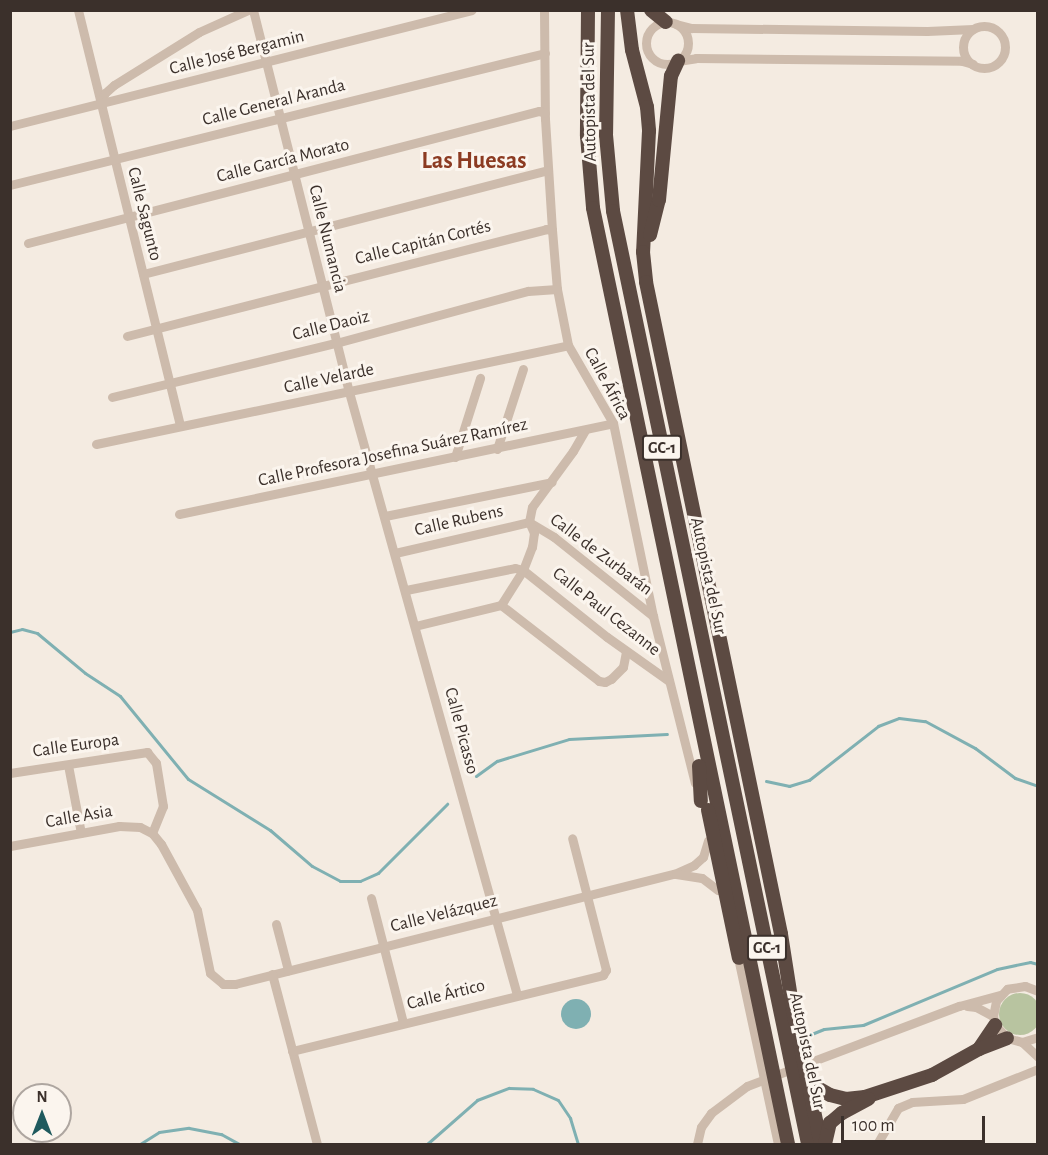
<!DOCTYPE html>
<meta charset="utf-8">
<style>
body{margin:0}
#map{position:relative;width:1048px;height:1155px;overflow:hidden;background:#f4ebe1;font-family:"Alegreya Sans",sans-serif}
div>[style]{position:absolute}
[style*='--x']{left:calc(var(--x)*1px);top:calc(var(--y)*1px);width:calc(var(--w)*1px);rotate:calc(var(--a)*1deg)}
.green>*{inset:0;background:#b8c4a0}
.round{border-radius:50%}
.water>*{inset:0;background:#7fb0b2}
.stream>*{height:3px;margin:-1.5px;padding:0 1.5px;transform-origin:1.5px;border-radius:1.5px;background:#7fb0b2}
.minor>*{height:9px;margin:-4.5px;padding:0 4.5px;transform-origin:4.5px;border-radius:4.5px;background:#cdbbac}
.minor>.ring{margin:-4.5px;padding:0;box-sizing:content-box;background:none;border:9px solid #cdbbac;border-radius:50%}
.highway>*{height:14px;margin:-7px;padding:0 7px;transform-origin:7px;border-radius:7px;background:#5c4a42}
span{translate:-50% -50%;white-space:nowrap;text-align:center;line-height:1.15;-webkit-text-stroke:6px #fbf5ee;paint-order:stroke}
.shield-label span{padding:2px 4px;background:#fbf5ee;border:2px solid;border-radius:4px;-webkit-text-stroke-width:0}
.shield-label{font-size:16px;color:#3b302b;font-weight:700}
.street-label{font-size:18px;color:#3b302b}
.district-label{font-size:24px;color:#8c3b22;font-weight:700}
.frame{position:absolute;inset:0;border:12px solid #3b302b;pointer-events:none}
.north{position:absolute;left:12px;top:1083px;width:60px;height:60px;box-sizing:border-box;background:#fbf5ee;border:2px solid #aea6a0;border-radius:50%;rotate:0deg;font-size:16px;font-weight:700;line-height:24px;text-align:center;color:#3b302b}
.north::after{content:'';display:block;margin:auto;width:21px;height:27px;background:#1f5a5e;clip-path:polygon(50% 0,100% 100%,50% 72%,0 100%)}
.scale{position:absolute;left:841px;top:1116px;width:144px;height:27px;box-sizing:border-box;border:3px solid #3b302b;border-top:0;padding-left:8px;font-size:18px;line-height:21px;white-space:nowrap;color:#3b302b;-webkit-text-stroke:4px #fbf5ee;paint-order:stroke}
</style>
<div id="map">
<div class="green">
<div class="round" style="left:999px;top:993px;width:42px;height:42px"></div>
</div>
<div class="water">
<div class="round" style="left:561px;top:999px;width:30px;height:30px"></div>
</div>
<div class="stream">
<div style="--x:10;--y:632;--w:12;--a:-14"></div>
<div style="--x:22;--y:629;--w:16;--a:15"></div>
<div style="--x:37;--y:633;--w:62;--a:39.8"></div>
<div style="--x:85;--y:673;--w:42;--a:33.3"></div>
<div style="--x:120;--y:696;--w:107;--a:50.7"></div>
<div style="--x:188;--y:779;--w:97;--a:31.9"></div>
<div style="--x:270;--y:830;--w:55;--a:40.6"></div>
<div style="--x:312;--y:866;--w:32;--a:28"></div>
<div style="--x:340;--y:881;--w:20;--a:0"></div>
<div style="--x:360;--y:881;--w:20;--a:-24"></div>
<div style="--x:378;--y:873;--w:98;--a:-45"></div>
<div style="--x:476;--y:776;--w:26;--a:-36"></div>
<div style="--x:497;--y:761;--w:75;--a:-17"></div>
<div style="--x:569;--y:739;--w:98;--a:-2.9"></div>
<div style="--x:766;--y:781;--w:24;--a:12"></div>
<div style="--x:789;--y:786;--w:21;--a:-17"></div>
<div style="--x:809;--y:780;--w:88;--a:-38"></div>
<div style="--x:878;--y:726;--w:22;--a:-21"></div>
<div style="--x:899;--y:718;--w:26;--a:7"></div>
<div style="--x:925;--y:721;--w:57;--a:28.4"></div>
<div style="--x:975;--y:748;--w:50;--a:36.9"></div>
<div style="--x:1015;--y:778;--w:24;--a:19"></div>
<div style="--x:809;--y:1035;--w:16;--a:-22"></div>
<div style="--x:824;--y:1029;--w:39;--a:-6"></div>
<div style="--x:863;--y:1025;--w:145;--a:-22.7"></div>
<div style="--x:997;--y:969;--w:34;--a:-12"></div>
<div style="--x:1030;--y:962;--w:8;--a:14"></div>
<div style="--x:140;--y:1144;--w:22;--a:-32"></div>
<div style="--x:159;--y:1132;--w:30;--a:-8"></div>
<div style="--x:189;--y:1128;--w:33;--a:11"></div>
<div style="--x:221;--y:1134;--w:21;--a:29"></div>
<div style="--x:427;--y:1144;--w:67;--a:-41.3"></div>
<div style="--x:477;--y:1100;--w:34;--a:-21"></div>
<div style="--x:509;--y:1088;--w:24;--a:2"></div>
<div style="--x:533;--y:1089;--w:27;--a:24"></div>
<div style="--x:558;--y:1100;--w:22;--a:56"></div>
<div style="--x:570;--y:1118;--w:27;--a:73"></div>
</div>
<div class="minor">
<div style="--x:78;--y:10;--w:428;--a:76.2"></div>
<div style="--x:253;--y:10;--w:394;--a:75.9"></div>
<div style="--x:349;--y:392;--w:626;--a:74.43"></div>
<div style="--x:544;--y:10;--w:109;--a:89.5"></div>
<div style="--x:545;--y:119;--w:111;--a:86.4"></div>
<div style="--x:552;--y:230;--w:59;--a:85.2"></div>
<div style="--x:557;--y:289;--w:57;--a:78.9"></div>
<div style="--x:568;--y:345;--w:90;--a:60"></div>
<div style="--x:613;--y:423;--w:197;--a:78.3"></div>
<div style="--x:653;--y:616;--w:172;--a:75.9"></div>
<div class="ring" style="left:646px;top:22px;width:33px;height:33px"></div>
<div style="--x:676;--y:24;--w:16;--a:15"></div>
<div style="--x:691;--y:28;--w:236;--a:0.7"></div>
<div style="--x:927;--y:31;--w:46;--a:-2.5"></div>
<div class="ring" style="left:963px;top:26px;width:33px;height:33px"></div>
<div style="--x:678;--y:61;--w:18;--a:-9"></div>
<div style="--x:696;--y:58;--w:266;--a:0.6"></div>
<div style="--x:962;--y:61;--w:11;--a:15"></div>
<div style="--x:100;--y:104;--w:12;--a:-66"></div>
<div style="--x:105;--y:93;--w:12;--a:-42"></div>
<div style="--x:114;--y:85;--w:100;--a:-31.9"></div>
<div style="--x:199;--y:32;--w:54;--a:-24.2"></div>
<div style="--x:10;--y:126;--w:476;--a:-14.1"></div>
<div style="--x:10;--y:185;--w:551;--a:-13.86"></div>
<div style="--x:28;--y:243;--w:528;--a:-14.48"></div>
<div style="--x:539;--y:111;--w:6;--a:18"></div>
<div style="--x:143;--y:274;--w:418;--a:-14.4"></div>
<div style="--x:127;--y:336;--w:432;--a:-14.3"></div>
<div style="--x:546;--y:229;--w:6;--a:9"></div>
<div style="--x:112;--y:397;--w:230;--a:-13.6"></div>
<div style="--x:336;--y:343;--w:199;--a:-15.2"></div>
<div style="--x:528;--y:291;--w:29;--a:-4"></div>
<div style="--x:96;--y:444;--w:482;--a:-11.8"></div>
<div style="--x:497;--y:449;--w:84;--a:-72"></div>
<div style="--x:455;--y:457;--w:83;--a:-72.4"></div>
<div style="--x:179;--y:514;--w:443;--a:-11.8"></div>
<div style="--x:385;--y:516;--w:170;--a:-11.5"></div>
<div style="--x:529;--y:522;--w:29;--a:31"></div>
<div style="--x:554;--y:537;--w:127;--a:38.6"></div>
<div style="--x:395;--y:553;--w:138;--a:-13"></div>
<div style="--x:406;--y:590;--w:111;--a:-11.4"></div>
<div style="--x:515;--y:568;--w:8;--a:14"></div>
<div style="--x:523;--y:570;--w:107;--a:38.6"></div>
<div style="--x:607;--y:637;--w:76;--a:35.4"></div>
<div style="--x:501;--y:605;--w:41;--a:-57.8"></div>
<div style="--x:523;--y:570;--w:25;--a:-69"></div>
<div style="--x:532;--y:547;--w:14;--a:-82"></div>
<div style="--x:534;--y:533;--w:12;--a:-114"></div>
<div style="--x:529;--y:522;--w:15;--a:-79"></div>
<div style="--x:532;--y:507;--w:69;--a:-53.8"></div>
<div style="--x:573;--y:451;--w:24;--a:-60"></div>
<div style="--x:501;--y:605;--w:124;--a:37.8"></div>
<div style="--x:599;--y:681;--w:6;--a:9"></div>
<div style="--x:605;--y:682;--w:7;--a:-27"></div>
<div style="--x:611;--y:679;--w:17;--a:-45"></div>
<div style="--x:623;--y:667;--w:16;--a:-79"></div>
<div style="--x:415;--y:626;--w:89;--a:-13.7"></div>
<div style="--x:68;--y:765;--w:69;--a:79.2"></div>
<div style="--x:10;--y:773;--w:139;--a:-8.7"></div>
<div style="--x:147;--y:752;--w:14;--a:51"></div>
<div style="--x:156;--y:763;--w:44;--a:80.8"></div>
<div style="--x:163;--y:806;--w:29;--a:112"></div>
<div style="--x:10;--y:846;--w:111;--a:-10.4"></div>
<div style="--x:119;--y:826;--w:21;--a:3"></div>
<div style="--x:140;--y:827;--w:13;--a:27"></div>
<div style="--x:152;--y:833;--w:14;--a:51"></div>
<div style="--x:161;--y:844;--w:75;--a:61.4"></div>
<div style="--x:197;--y:910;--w:64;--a:78.3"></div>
<div style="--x:210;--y:973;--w:17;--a:40"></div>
<div style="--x:223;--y:984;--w:12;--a:0"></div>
<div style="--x:235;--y:984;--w:453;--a:-14.1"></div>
<div style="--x:674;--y:874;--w:22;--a:-24"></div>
<div style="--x:694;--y:865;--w:12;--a:-42"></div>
<div style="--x:703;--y:857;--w:17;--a:-73"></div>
<div style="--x:676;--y:874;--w:26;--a:9"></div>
<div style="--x:702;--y:878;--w:20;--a:37"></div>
<div style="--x:371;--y:898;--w:129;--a:75.6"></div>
<div style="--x:276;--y:924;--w:48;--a:75.4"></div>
<div style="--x:737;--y:953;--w:195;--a:77.9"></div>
<div style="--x:272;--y:974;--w:176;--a:75.2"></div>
<div style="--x:1038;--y:991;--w:14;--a:-159"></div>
<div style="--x:1025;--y:986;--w:18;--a:171"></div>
<div style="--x:1007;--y:989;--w:16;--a:133"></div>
<div style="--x:996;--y:1001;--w:15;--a:101"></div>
<div style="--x:993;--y:1016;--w:9;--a:77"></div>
<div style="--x:995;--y:1025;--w:18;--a:47"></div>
<div style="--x:1007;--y:1038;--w:16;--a:15"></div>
<div style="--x:1022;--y:1042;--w:17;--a:-17"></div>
<div style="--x:967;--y:1006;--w:9;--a:6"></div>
<div style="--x:976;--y:1007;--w:19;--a:28"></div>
<div style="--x:1022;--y:1042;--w:22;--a:43"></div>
<div style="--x:292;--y:1051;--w:320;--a:-13.7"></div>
<div style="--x:603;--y:975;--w:6;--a:-59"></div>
<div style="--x:606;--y:970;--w:136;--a:-104.4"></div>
<div style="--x:697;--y:1144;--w:17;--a:-77"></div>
<div style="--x:701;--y:1127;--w:17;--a:-54"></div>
<div style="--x:711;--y:1113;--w:45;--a:-36.9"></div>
<div style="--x:747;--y:1086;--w:227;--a:-20.7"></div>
<div style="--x:959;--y:1006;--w:42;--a:-15"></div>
<div style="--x:877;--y:1144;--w:42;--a:-59.7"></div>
<div style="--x:898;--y:1108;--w:15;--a:-23"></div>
<div style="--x:912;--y:1102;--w:51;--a:-3.4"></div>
<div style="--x:963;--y:1099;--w:81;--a:-21.8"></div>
</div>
<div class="highway">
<div style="--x:588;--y:10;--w:126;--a:90.5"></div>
<div style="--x:587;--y:136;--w:72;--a:85.2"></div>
<div style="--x:593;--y:208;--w:956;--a:78.23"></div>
<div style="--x:608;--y:10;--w:125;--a:90.9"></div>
<div style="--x:606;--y:135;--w:76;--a:84.7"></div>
<div style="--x:613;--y:211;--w:953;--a:78.19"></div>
<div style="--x:627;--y:10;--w:40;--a:82.9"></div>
<div style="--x:632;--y:50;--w:59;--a:75.3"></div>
<div style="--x:647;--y:107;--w:24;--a:85"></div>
<div style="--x:649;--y:131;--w:121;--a:92.8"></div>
<div style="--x:643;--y:252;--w:30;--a:84"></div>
<div style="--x:646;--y:282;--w:666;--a:78.3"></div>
<div style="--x:781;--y:934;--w:78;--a:81.1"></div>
<div style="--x:793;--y:1011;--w:136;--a:78.1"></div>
<div style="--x:651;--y:10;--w:19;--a:39"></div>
<div style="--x:650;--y:235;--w:36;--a:-76"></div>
<div style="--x:659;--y:200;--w:125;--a:-84.5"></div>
<div style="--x:671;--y:76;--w:17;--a:-65"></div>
<div style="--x:699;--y:766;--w:35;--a:87"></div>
<div style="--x:708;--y:810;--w:151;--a:78.2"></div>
<div style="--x:979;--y:1049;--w:29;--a:-56"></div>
<div style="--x:809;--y:1075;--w:16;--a:55"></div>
<div style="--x:818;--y:1088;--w:14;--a:30"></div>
<div style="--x:830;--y:1095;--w:16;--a:14"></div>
<div style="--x:846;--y:1099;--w:19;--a:-6"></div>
<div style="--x:865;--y:1097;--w:71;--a:-18.2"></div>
<div style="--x:932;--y:1075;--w:54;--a:-29"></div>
<div style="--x:979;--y:1049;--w:30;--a:-21"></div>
<div style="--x:825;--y:1144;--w:22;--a:-77"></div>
<div style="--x:830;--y:1123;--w:16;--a:-40"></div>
<div style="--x:842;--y:1113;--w:30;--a:-28"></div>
</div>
<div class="shield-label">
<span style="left:662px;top:448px">GC-1</span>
<span style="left:767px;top:948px">GC-1</span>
</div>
<div class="street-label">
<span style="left:237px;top:53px;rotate:-14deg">Calle José Bergamin</span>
<span style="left:590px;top:102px;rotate:-91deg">Autopista del Sur</span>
<span style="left:274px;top:103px;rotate:-14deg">Calle General Aranda</span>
<span style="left:283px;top:161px;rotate:-14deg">Calle García Morato</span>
<span style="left:144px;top:214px;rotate:76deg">Calle Sagunto</span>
<span style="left:327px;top:239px;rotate:76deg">Calle Numancia</span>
<span style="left:423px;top:243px;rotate:-14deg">Calle Capitán Cortés</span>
<span style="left:331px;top:326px;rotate:-14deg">Calle Daoiz</span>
<span style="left:329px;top:379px;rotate:-12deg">Calle Velarde</span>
<span style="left:607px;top:384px;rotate:62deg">Calle África</span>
<span style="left:393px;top:453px;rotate:-12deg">Calle Profesora Josefina Suárez Ramírez</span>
<span style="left:459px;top:521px;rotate:-13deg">Calle Rubens</span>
<span style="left:601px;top:555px;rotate:37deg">Calle de Zurbarán</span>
<span style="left:708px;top:576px;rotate:78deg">Autopista del Sur</span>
<span style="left:606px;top:612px;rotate:38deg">Calle Paul Cezanne</span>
<span style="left:461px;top:731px;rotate:75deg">Calle Picasso</span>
<span style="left:76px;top:746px;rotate:-8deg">Calle Europa</span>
<span style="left:79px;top:817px;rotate:-10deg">Calle Asia</span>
<span style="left:444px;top:914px;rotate:-14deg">Calle Velázquez</span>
<span style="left:446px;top:995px;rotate:-14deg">Calle Ártico</span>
<span style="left:807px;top:1051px;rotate:78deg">Autopista del Sur</span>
</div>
<div class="district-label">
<span style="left:474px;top:162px">Las Huesas</span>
</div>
<div class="frame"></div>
<div class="north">N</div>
<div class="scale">100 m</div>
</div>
